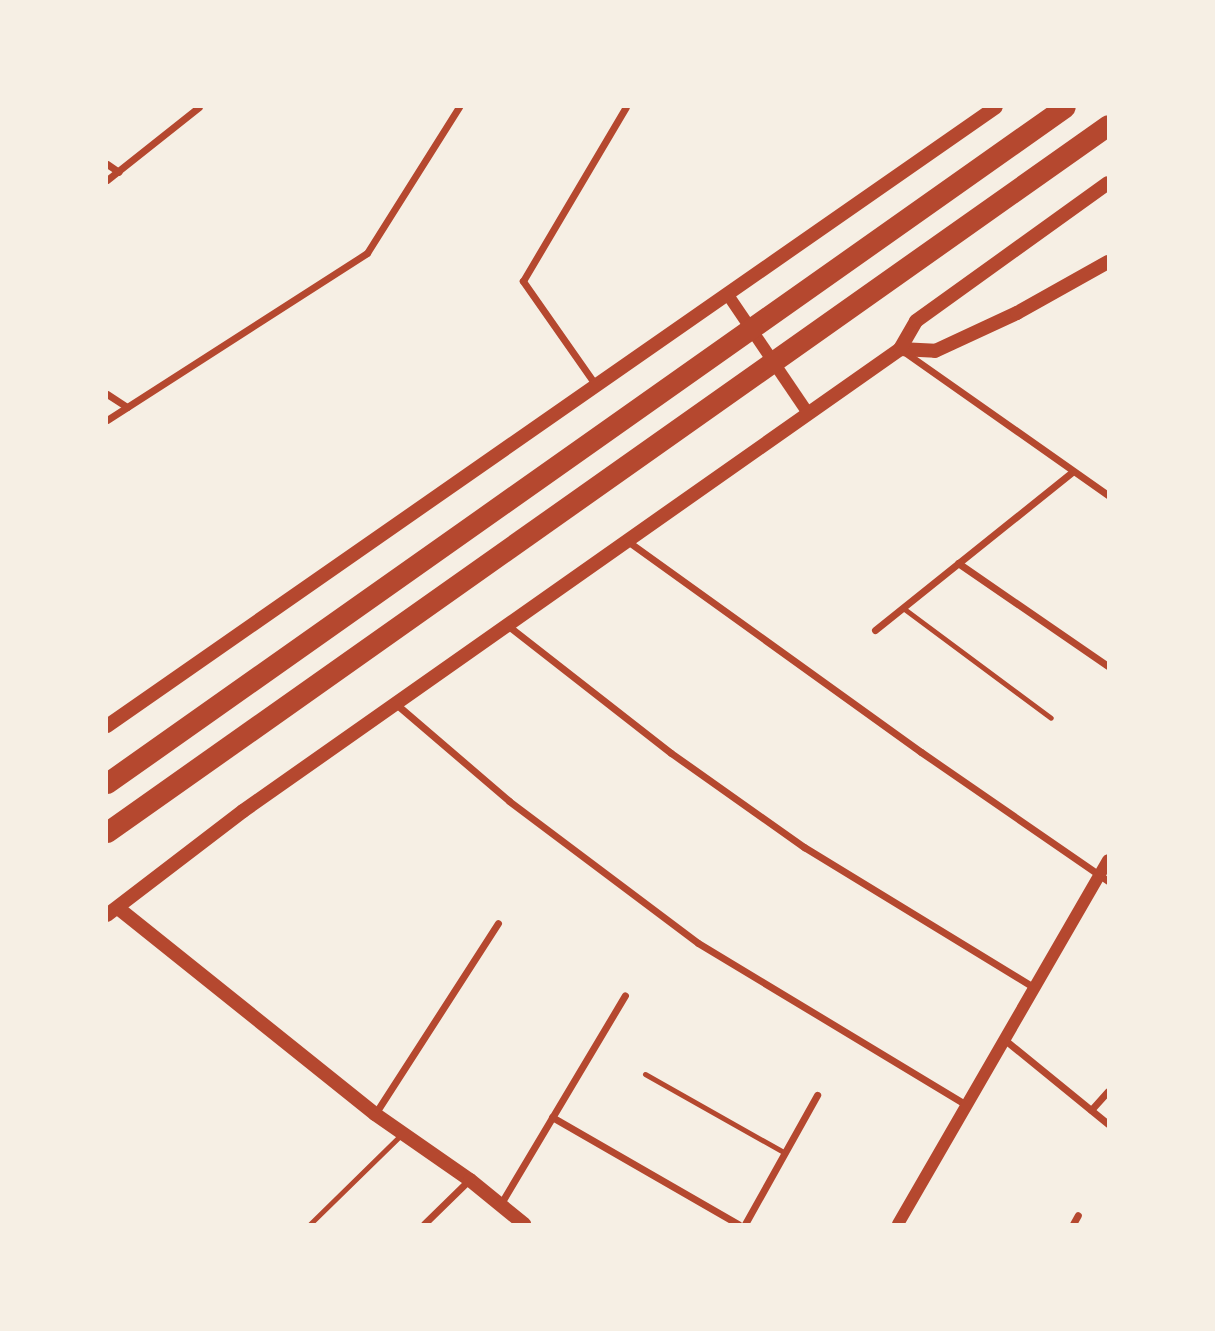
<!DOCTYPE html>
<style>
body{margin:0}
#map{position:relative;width:1215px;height:1331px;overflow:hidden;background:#f6efe4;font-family:"Exo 2",sans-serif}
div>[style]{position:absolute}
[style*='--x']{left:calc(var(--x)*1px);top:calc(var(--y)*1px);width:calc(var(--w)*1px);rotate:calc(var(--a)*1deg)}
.service>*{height:5px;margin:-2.5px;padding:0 2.5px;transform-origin:2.5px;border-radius:2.5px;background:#b5482f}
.minor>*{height:7px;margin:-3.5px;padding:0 3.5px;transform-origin:3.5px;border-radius:3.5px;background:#b5482f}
.tertiary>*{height:12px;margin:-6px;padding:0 6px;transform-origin:6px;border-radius:6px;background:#b5482f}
.secondary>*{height:14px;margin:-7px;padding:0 7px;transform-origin:7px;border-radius:7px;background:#b5482f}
.motorway>*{height:21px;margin:-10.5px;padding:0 10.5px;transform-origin:10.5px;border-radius:10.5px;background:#b5482f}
span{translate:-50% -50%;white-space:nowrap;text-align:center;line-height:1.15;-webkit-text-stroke:5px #f6efe4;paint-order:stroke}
.frame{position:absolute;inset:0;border:108px solid #f6efe4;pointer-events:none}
</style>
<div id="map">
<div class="service">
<div style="--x:903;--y:608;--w:184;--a:36.6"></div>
<div style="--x:645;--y:1074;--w:161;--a:29.4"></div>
<div style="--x:310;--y:1224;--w:127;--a:-44.4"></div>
</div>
<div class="minor">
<div style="--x:107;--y:164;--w:14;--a:34"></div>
<div style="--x:107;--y:180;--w:117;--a:-38.4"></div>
<div style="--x:903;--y:351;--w:251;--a:35.1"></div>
<div style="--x:595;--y:384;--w:126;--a:-125"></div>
<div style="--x:523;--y:281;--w:202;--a:-59.4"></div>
<div style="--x:107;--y:394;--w:24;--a:33"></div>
<div style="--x:107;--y:420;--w:309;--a:-32.7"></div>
<div style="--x:367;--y:253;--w:173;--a:-57.8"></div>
<div style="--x:626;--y:540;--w:363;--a:35.7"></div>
<div style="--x:921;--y:752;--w:227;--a:34.6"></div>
<div style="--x:958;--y:563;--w:182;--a:34.5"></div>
<div style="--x:507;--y:625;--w:208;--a:38"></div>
<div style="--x:671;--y:753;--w:163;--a:35.3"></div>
<div style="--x:804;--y:847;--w:271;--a:31.4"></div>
<div style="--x:875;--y:630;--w:253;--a:-38.7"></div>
<div style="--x:396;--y:704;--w:149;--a:40.6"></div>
<div style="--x:509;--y:801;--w:236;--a:36.9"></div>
<div style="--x:698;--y:943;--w:315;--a:31.1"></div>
<div style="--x:1005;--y:1040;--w:133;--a:39.2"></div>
<div style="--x:1091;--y:1110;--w:25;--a:-48"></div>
<div style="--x:375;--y:1114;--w:227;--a:-57.2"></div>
<div style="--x:552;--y:1117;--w:215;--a:29.9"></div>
<div style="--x:500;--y:1205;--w:244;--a:-59.2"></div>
<div style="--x:424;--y:1224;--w:63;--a:-44.4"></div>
<div style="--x:745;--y:1224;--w:148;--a:-60.8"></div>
<div style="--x:1073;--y:1224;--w:10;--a:-61"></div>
</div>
<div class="tertiary">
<div style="--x:728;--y:295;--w:143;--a:55.9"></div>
<div style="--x:898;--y:1224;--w:420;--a:-60"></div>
</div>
<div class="secondary">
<div style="--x:900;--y:349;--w:35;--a:3"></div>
<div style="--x:935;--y:351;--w:90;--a:-24.9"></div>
<div style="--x:1017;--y:313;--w:104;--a:-29.3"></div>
<div style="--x:107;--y:726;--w:1083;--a:-34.85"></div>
<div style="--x:118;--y:908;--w:329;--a:38.7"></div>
<div style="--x:375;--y:1114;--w:116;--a:34.8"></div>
<div style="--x:470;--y:1180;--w:70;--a:39.2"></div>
<div style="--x:107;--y:915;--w:171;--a:-37.4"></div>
<div style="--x:243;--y:811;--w:803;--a:-35.11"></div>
<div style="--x:900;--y:349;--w:32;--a:-60"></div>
<div style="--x:916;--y:321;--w:236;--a:-35.7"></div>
</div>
<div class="motorway">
<div style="--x:107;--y:783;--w:1172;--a:-35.21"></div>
<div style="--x:107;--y:832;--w:1225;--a:-35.23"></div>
</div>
<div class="frame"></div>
</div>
